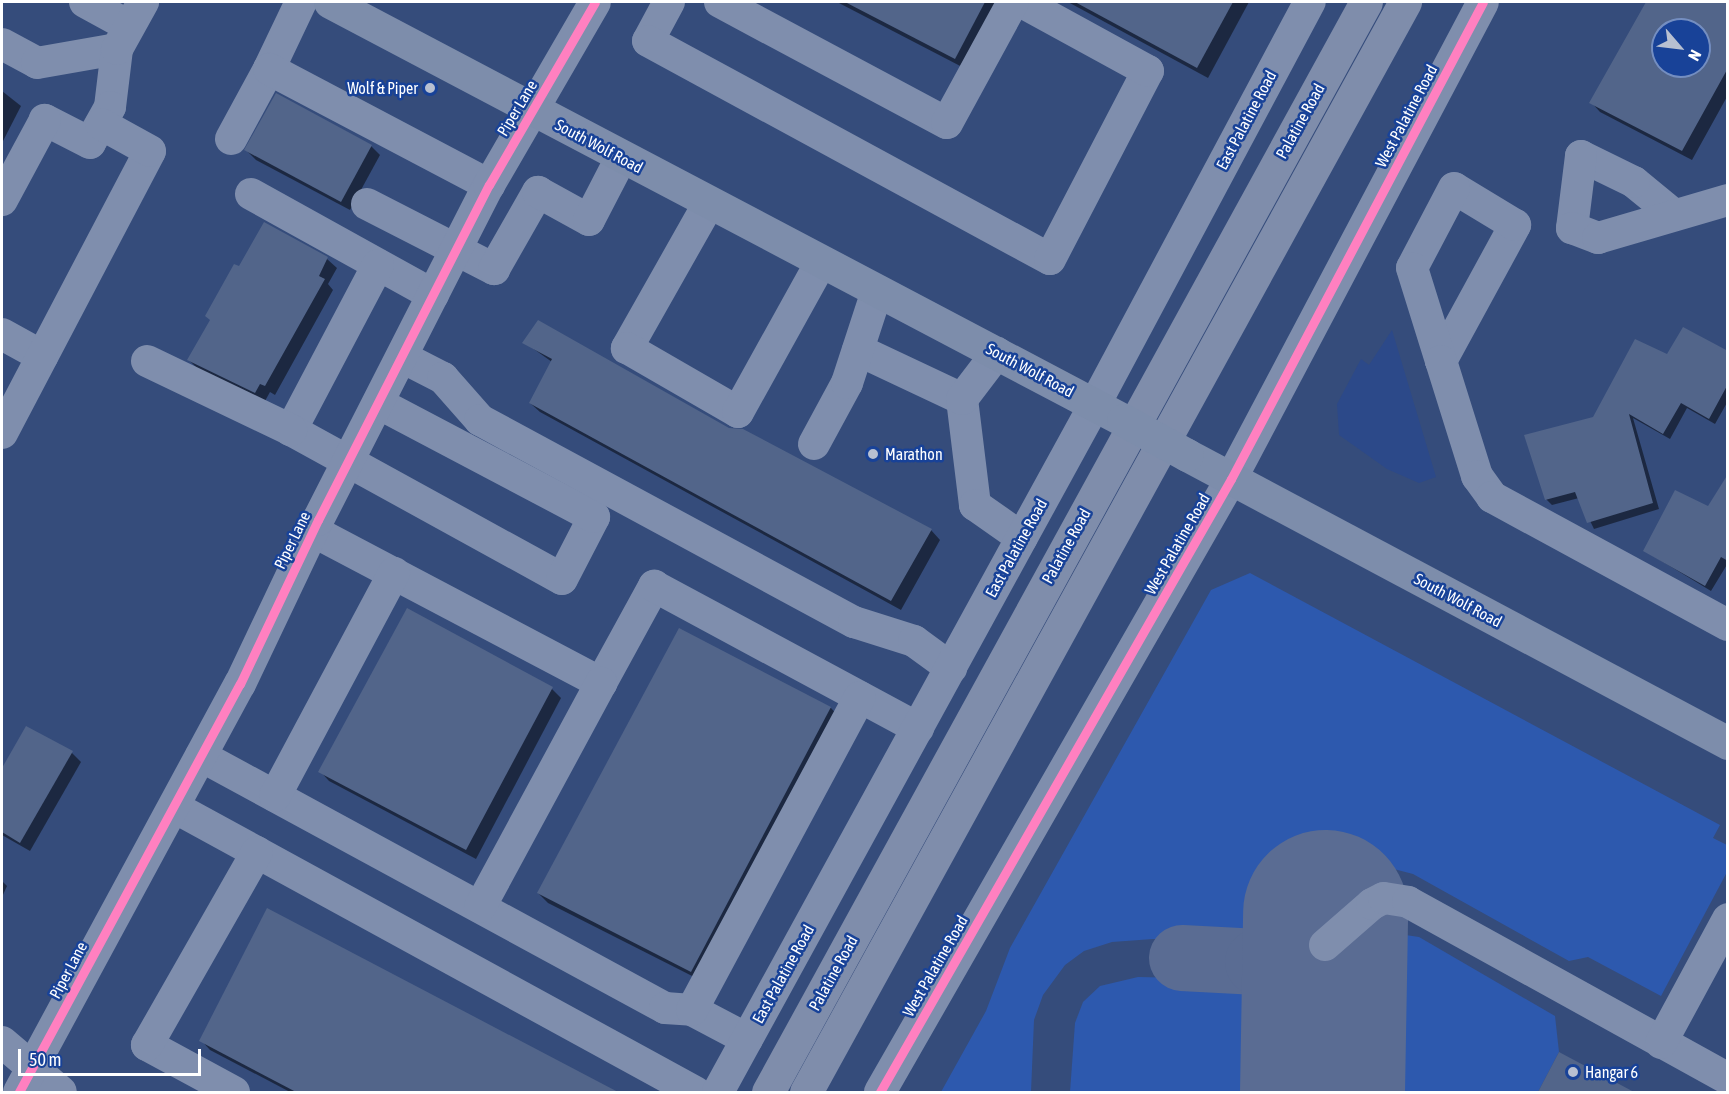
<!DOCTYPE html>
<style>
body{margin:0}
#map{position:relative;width:1729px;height:1094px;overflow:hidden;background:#354c7b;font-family:"Asap Condensed",sans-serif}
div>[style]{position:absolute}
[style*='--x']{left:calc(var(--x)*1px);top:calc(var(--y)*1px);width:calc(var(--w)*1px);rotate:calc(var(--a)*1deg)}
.green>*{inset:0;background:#2d59ae}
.water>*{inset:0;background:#2c4989}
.shadow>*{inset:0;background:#0007}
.taxiway>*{height:66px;margin:-33px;padding:0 33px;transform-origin:33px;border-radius:33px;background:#5a6c93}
.runway>*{height:165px;margin:-82.5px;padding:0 82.5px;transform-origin:82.5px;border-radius:82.5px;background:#5a6c93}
.building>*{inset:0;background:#52658a}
.minor>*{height:32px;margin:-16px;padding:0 16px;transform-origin:16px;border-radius:16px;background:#7f8ead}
.major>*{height:33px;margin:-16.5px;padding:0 16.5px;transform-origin:16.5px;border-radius:16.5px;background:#7d8dab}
.highway>*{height:33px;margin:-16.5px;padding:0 16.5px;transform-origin:16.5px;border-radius:16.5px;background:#7f8dab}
.major-bridge>*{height:33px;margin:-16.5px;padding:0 16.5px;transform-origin:16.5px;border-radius:16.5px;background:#7d8dab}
.cycleway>*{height:9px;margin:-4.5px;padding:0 4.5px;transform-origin:4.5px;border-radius:4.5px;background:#ff80c0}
.dots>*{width:16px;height:16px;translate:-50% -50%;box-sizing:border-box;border:3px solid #184298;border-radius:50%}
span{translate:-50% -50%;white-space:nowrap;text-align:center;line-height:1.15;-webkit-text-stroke:5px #184298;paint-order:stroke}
.poi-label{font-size:16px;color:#fff}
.right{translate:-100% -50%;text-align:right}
.left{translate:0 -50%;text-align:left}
.street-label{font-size:16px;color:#fff}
.frame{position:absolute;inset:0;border:3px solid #fff;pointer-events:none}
.north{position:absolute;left:1651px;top:18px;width:60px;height:60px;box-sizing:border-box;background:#184298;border:2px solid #748ec1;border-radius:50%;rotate:118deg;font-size:16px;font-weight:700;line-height:24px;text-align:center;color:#fff}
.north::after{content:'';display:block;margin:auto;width:21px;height:27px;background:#b8c0d1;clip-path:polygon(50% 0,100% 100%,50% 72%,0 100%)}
.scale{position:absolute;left:18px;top:1049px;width:183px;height:27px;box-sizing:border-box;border:3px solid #fff;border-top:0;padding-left:8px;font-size:18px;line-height:21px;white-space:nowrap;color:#fff;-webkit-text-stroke:4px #184298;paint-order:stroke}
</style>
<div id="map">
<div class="green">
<div style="clip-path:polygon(1250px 573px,1720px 825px,1713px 838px,1727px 845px,1727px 872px,1661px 996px,1588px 957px,1569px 961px,1413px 874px,1390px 868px,1367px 870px,1348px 880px,1314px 931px,1295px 941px,1153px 939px,1112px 942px,1084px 951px,1065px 965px,1043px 995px,1034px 1020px,1031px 1092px,941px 1092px,986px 1011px,1010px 948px,1211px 590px)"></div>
<div style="clip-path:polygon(1392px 933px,1419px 937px,1555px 1016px,1559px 1052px,1538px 1092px,1350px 1092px,1351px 974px,1361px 951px,1373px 940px)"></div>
<div style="clip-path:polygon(1138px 977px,1227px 979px,1248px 986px,1271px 1002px,1285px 1020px,1290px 1036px,1295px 1092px,1070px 1092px,1075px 1023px,1083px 1002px,1100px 986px)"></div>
</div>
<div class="water">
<div style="clip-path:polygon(1392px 330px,1436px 477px,1419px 483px,1387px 469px,1339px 435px,1337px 404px,1361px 359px,1369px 365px)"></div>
</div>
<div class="shadow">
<div style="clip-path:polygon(837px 2px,1002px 2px,966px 69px)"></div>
<div style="clip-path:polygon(1068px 2px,1249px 2px,1208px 78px)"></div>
<div style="clip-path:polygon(evenodd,1647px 2px,1728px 2px,1728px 95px,1692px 160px,1600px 112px,1591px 102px,1647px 2px,1663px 30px,1699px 30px,1699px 66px,1663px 66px,1663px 30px)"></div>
<div style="clip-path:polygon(2px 91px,21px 106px,2px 143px)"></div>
<div style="clip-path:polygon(371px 146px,380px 155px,350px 210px,256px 160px,246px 150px)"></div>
<div style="clip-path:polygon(265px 224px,327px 259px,337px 268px,328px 284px,333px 290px,275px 395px,270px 392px,265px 401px,199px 370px,189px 360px)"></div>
<div style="clip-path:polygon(524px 342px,729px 429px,931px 530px,940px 540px,901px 610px,540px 412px,530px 403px,552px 362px)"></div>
<div style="clip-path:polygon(1728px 353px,1728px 401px,1715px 424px,1687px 408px,1670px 439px,1633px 418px,1659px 509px,1594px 529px,1579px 498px,1552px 505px,1546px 499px,1594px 418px,1668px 356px)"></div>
<div style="clip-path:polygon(1728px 482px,1728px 563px,1711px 591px,1645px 551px,1708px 508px)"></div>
<div style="clip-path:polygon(680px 630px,831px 708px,840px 718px,700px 980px,548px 903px,538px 893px)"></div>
<div style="clip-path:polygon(552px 689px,561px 698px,476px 859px,329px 781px,320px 771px)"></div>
<div style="clip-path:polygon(26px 728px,72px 753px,81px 762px,30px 851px,2px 835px,2px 771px)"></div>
<div style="clip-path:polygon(2px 881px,7px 886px,2px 897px)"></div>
<div style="clip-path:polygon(201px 1040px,609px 1090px,612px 1092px,290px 1092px,210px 1050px)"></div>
<div style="clip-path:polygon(1560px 1054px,1631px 1092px,1540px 1092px)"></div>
</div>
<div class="taxiway">
<div style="--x:1182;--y:958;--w:76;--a:3"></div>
<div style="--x:1258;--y:962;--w:30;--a:28"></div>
<div style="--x:1284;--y:976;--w:29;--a:41"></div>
<div style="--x:1306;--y:995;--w:44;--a:67.5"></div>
</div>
<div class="runway">
<div style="--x:1322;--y:1092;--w:180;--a:-89"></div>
</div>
<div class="building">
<div style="clip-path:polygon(845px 2px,985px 2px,955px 59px)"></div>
<div style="clip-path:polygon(1075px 2px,1233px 2px,1197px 68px)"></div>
<div style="clip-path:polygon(evenodd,1646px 2px,1728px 2px,1728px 68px,1682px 151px,1589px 103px,1646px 2px,1663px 30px,1699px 30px,1699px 66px,1663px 66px,1663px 30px)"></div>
<div style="clip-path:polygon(276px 93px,372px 145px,341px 202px,244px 150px)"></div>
<div style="clip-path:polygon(264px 222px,328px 257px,319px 276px,325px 279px,265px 386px,260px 384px,255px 393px,187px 360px,210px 320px,205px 316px,234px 264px,239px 266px)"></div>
<div style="clip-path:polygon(538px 320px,729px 428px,743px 429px,932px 529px,891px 601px,529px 403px,552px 359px,522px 343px)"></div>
<div style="clip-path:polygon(1683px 327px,1728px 351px,1728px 384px,1709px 419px,1681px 403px,1663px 434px,1629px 414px,1653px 503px,1587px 523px,1575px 492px,1545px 500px,1524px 435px,1593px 417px,1635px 339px,1667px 354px)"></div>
<div style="clip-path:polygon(1728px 474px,1728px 561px,1721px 557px,1705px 586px,1643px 551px,1675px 490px,1708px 506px)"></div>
<div style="clip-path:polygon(407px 608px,553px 687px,466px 850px,318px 772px)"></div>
<div style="clip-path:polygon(679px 628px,831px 707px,691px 972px,537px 893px)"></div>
<div style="clip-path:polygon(26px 726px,73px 751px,20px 843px,2px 832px,2px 768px)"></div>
<div style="clip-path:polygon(267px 908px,618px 1092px,296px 1092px,199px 1041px)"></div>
<div style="clip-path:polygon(1559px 1052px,1634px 1092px,1538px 1092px)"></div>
</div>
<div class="minor">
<div style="--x:85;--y:2;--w:50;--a:28.6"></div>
<div style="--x:669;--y:2;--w:44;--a:118.3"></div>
<div style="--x:648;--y:41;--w:457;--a:28.5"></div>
<div style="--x:1050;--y:259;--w:212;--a:-62.5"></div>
<div style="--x:1148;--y:71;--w:144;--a:-151.3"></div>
<div style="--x:720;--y:2;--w:257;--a:28.1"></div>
<div style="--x:947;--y:123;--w:138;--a:-61.4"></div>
<div style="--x:2;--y:44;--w:40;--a:28"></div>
<div style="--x:37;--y:63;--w:81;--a:-9.9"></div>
<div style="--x:117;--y:49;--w:58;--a:96.9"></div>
<div style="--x:110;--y:107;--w:41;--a:119.1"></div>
<div style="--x:90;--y:143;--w:51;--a:-152.9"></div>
<div style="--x:45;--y:120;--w:91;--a:118.3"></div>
<div style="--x:117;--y:49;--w:54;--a:-61"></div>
<div style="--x:269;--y:69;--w:74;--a:-64.5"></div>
<div style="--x:231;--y:139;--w:80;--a:-61.5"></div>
<div style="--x:269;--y:69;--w:249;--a:27.8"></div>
<div style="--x:251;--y:194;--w:208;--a:29"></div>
<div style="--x:709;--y:203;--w:167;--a:119.5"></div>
<div style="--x:627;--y:348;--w:128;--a:30"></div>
<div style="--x:738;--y:412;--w:171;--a:-61"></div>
<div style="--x:367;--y:204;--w:143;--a:27.1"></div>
<div style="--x:494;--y:269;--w:89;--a:-60.3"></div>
<div style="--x:538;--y:192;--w:58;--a:28.8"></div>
<div style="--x:589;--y:220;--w:70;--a:-62.7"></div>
<div style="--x:1673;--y:214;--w:50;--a:-140.6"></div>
<div style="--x:1634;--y:182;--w:59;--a:-153.9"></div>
<div style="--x:1581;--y:156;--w:73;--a:97.1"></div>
<div style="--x:1572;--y:228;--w:28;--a:21"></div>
<div style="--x:1598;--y:238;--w:135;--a:-16.3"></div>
<div style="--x:378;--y:265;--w:187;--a:117.8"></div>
<div style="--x:291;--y:430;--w:309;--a:28.8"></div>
<div style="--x:562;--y:579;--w:70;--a:-62.7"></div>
<div style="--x:594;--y:517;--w:244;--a:-152.2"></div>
<div style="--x:2;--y:334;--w:46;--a:28.8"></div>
<div style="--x:858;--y:350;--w:115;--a:25.2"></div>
<div style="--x:962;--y:399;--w:107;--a:83"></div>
<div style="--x:975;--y:505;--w:57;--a:35.1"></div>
<div style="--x:402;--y:357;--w:46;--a:27.1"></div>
<div style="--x:443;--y:378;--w:56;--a:48.6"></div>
<div style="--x:480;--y:420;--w:425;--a:28.4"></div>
<div style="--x:854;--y:622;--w:63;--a:17.6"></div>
<div style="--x:914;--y:641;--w:46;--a:36.1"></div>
<div style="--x:147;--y:361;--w:160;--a:25.6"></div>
<div style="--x:1441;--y:361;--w:155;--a:-61.4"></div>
<div style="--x:1515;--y:225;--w:71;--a:-148.8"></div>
<div style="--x:1454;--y:188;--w:90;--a:117.7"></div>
<div style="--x:1412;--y:268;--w:97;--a:72.7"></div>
<div style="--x:1441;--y:361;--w:121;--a:72.6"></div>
<div style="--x:1477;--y:476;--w:26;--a:54"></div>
<div style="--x:1492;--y:497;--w:268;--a:28.5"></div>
<div style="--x:962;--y:399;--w:58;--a:-52.7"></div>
<div style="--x:2;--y:433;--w:318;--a:-62.3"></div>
<div style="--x:150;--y:151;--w:56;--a:-151.1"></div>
<div style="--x:814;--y:444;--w:69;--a:-61.6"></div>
<div style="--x:847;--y:383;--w:97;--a:-71.9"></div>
<div style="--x:313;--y:531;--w:326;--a:27.8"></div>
<div style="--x:601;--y:683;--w:111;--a:-61.3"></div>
<div style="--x:654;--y:586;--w:300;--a:28.3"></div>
<div style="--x:201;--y:756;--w:528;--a:28.51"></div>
<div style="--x:665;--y:1008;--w:27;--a:4"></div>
<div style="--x:275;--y:796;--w:253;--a:-61.9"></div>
<div style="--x:174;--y:807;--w:594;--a:28.68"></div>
<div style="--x:480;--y:907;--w:255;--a:-61.6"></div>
<div style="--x:1325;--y:945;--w:62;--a:-41.1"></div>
<div style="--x:1372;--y:904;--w:13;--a:-27"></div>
<div style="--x:1384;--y:898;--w:24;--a:9"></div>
<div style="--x:1408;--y:902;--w:366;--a:28.9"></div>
<div style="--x:747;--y:1039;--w:62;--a:-152.2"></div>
<div style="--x:692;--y:1010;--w:355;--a:-61.8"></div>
<div style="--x:2;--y:1042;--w:77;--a:40.3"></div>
<div style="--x:1661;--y:1043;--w:141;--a:-61.6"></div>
<div style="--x:19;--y:1092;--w:464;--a:-61.6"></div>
<div style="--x:240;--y:684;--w:182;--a:-64.6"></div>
<div style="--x:318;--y:520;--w:376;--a:-63"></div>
<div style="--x:489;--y:185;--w:211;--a:-59.9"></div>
<div style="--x:234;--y:1092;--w:99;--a:-151.6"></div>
<div style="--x:147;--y:1045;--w:222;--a:-60.3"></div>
<div style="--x:718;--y:1092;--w:785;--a:-61.28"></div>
<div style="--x:1095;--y:404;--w:456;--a:-61.9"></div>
<div style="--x:880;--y:1092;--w:706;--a:-60.2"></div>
<div style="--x:1231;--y:479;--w:539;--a:-62.15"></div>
</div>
<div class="major">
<div style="--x:330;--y:2;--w:896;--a:27.79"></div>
<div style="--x:1187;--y:455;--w:613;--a:28.03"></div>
</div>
<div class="highway">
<div style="--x:768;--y:1092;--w:1243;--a:-61.25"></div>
<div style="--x:806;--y:1092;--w:1244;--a:-61.21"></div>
</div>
<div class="major-bridge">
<div style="--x:1123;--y:420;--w:73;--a:28.7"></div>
</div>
<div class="cycleway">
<div style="--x:19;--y:1092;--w:464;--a:-61.6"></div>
<div style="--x:240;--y:684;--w:182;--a:-64.6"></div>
<div style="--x:318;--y:520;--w:376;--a:-63"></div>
<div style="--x:489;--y:185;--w:211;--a:-59.9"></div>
<div style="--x:880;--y:1092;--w:706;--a:-60.2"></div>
<div style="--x:1231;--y:479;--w:539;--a:-62.15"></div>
</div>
<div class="dots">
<div style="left:430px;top:88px;background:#b8c0d1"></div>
<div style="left:873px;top:454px;background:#b8c0d1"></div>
<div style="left:1573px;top:1072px;background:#b8c0d1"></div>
</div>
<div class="poi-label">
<span class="right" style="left:418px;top:88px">Wolf &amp; Piper</span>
<span class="left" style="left:885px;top:454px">Marathon</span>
<span class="left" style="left:1585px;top:1072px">Hangar 6</span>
</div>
<div class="street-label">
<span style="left:517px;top:108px;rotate:-59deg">Piper Lane</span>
<span style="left:1406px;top:116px;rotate:-62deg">West Palatine Road</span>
<span style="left:1246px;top:120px;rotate:-62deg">East Palatine Road</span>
<span style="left:1300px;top:121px;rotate:-61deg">Palatine Road</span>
<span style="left:599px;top:146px;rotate:28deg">South Wolf Road</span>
<span style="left:1030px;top:370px;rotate:28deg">South Wolf Road</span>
<span style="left:292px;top:540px;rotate:-64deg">Piper Lane</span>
<span style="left:1177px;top:544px;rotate:-60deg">West Palatine Road</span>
<span style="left:1066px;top:546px;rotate:-61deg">Palatine Road</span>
<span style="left:1016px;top:548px;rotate:-61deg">East Palatine Road</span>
<span style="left:1458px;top:600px;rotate:28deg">South Wolf Road</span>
<span style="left:935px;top:966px;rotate:-60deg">West Palatine Road</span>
<span style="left:68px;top:970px;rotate:-62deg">Piper Lane</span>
<span style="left:833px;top:973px;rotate:-61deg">Palatine Road</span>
<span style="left:783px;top:974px;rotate:-61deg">East Palatine Road</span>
</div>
<div class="frame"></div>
<div class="north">N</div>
<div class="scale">50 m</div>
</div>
